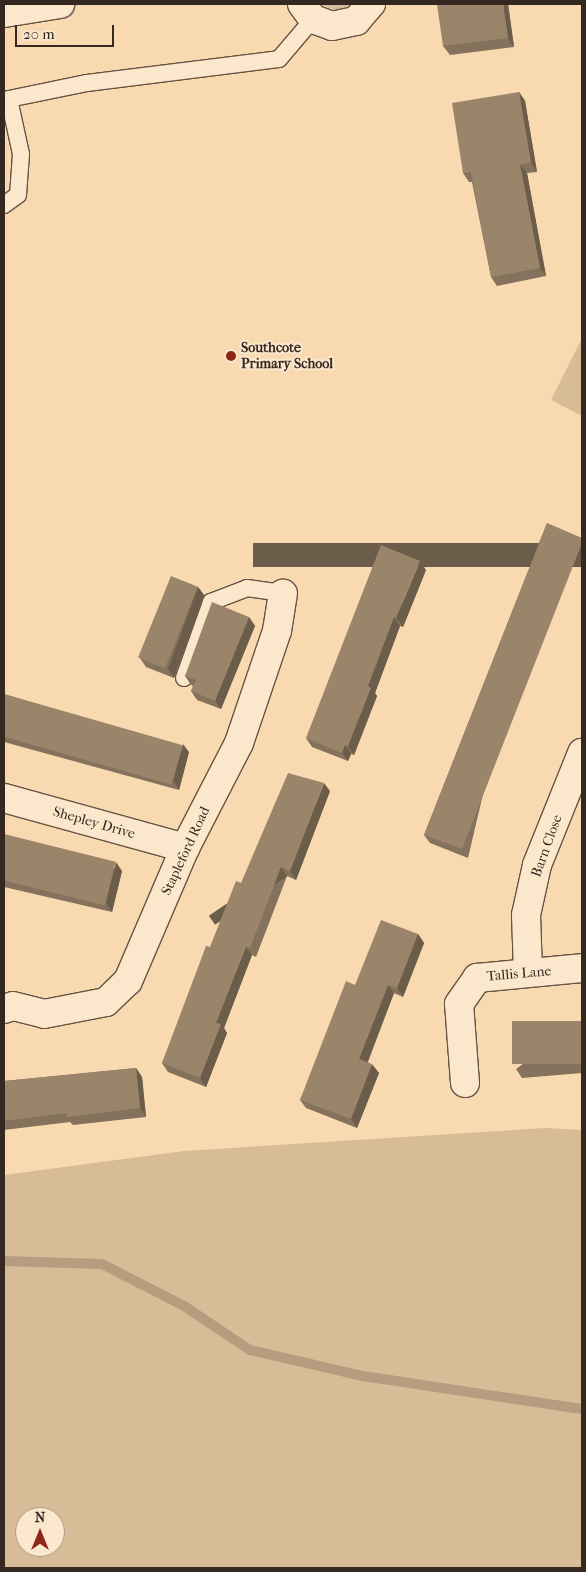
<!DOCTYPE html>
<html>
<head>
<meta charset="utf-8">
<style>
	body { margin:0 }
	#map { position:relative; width:586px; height:1572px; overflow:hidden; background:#f9dab0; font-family:"IM FELL French Canon",serif }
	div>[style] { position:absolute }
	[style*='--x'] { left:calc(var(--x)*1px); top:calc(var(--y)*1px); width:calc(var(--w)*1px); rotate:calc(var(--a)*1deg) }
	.green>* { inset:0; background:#d8bc98 }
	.stream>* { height:10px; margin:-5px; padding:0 5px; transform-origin:5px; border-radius:5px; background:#b69d7f }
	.roads { filter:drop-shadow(1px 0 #655445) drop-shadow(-1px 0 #655445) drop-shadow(0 1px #655445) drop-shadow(0 -1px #655445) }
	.service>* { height:16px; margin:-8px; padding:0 8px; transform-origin:8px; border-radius:8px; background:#fbe7cc }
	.minor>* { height:28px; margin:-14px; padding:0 14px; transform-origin:14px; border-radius:14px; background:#fbe7cc }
	.wall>* { inset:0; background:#84725c }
	.shaded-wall>* { inset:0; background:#6c5d4b; transform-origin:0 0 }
	.building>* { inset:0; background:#9a856b; transform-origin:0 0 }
	.dots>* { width:14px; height:14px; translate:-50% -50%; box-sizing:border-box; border:2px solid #fbe7cc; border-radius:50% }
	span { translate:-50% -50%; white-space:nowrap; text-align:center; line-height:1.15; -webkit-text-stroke:4px #fbe7cc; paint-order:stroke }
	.poi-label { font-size:14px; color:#342821; font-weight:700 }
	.left { translate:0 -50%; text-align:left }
	.street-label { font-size:14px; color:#342821 }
	.frame { position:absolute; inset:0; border:5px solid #342821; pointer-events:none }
	.north { position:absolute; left:15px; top:1507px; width:50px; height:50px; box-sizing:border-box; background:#fbe7cc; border:1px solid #ab9b88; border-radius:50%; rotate:0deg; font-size:14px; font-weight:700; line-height:20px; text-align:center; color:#342821 }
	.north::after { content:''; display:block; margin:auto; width:18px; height:22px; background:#8f2418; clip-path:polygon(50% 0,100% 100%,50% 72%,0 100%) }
	.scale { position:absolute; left:15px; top:25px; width:99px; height:22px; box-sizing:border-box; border:2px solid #342821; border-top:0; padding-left:6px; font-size:15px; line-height:18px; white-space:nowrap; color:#342821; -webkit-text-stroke:4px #fbe7cc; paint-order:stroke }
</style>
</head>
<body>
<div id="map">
	<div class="green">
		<div style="clip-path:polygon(320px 4px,352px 4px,337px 11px)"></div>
		<div style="clip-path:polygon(582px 338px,582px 416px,551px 400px)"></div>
		<div style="clip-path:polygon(evenodd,545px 1128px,582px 1130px,582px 1568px,4px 1568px,4px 1175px,184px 1151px,545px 1128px,25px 1517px,55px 1517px,55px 1547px,25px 1547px,25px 1517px)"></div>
	</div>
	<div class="stream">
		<div style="--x:4;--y:1261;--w:98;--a:1.8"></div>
		<div style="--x:102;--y:1264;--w:92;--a:27.1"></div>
		<div style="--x:184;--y:1306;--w:79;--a:33.7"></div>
		<div style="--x:250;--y:1350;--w:116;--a:13"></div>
		<div style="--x:363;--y:1376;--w:221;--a:8.6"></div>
	</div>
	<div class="roads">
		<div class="service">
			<div style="--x:4;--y:100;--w:85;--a:-11.6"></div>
			<div style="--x:87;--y:83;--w:193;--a:-7.1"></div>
			<div style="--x:279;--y:59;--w:52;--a:-49.6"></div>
			<div style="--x:4;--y:205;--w:17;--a:-36"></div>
			<div style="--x:18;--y:195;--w:41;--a:-85.8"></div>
			<div style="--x:21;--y:154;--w:56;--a:-102.3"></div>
			<div style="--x:184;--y:678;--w:81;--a:-70.4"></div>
			<div style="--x:211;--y:602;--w:39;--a:-21"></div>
			<div style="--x:247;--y:588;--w:36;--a:8"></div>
		</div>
		<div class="minor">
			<div style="--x:302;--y:4;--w:19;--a:54"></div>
			<div style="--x:313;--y:19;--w:20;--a:20"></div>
			<div style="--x:332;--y:26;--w:25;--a:-12"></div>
			<div style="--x:356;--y:21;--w:23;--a:-49"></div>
			<div style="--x:4;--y:13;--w:57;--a:-9.1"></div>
			<div style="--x:4;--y:798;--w:188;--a:15.4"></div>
			<div style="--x:528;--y:972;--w:57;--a:-92"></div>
			<div style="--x:526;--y:915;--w:51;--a:-77.6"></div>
			<div style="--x:537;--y:865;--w:121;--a:-68.1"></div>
			<div style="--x:4;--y:1009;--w:9;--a:-18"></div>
			<div style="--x:13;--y:1006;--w:32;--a:14"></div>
			<div style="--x:44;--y:1014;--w:63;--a:-11"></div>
			<div style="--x:106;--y:1002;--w:30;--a:-44"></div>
			<div style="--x:128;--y:981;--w:145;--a:-66.8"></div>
			<div style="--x:185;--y:848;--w:118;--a:-62.8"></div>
			<div style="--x:239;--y:743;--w:118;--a:-71.3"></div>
			<div style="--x:277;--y:631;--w:38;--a:-81"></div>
			<div style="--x:465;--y:1083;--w:79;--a:-94.3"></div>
			<div style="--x:459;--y:1004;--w:32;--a:-55"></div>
			<div style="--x:477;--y:978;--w:105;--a:-5.4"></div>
		</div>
	</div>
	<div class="wall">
		<div style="clip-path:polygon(508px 4px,514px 47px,450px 55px,443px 46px)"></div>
		<div style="clip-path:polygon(519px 92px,525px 101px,537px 172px,527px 173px,546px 276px,497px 286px,491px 277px,472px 182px,469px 182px,463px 173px)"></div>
		<div style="clip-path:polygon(547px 523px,468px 858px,430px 843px,424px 835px)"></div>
		<div style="clip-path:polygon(426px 570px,403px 627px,400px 626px,375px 693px,377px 696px,354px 755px,351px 754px,348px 761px,312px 747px,306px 738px)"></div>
		<div style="clip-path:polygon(198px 587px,204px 595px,174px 678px,146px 667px,140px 658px)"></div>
		<div style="clip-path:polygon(249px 617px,255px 626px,221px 709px,197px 700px,191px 691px,193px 686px,191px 685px,185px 676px)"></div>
		<div style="clip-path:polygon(4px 694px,189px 752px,179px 790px,4px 742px)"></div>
		<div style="clip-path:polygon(330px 791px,296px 880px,287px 876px,256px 957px,252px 955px,224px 1028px,227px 1033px,206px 1087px,168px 1072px,162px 1063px,210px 947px,241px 883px)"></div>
		<div style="clip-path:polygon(4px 834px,122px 871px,112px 912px,4px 887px)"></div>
		<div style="clip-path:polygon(418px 934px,424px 943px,403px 997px,394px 993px,368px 1062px,379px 1073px,357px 1128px,306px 1108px,300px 1100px,355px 985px)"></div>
		<div style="clip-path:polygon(582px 1021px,582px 1073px,522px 1078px,516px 1069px)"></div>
		<div style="clip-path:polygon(136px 1068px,142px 1077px,146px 1117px,73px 1125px,70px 1122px,4px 1130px,4px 1081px)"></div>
	</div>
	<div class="shaded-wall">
		<div style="clip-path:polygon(503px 4px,508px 4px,514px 47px,508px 38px)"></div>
		<div style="clip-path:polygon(519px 92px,525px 101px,537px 172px,531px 163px)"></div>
		<div style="clip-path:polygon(520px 164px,527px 173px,546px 276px,540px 268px)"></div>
		<div style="left:582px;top:543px;width:24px;height:329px;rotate:90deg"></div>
		<div style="clip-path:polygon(420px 561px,426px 570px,403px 627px,396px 618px)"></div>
		<div style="clip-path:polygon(198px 587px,204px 595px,174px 678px,168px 669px)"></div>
		<div style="clip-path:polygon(249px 617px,255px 626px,221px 709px,215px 701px)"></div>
		<div style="clip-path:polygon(394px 617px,400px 626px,375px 693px,377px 696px,354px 755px,348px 746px,368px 686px)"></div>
		<div style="clip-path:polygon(183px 744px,189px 752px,179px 790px,173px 781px)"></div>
		<div style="clip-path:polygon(345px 745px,351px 754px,348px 761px,342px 753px)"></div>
		<div style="clip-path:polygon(324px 783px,330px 791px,296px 880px,290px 871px)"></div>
		<div style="clip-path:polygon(116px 862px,122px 871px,112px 912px,106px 903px)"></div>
		<div style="left:281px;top:867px;width:11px;height:87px;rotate:56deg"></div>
		<div style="clip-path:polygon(418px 934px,424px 943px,403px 997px,397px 988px)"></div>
		<div style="clip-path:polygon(246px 947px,252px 955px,224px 1028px,227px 1033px,206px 1087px,200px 1078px,216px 1023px)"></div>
		<div style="clip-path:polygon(388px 985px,394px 993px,365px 1068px,359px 1059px)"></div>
		<div style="clip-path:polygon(372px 1064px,379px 1073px,357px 1128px,351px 1119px)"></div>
		<div style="clip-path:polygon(136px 1068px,142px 1077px,146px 1117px,140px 1108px)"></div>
	</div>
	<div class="building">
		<div style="clip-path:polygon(437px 4px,503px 4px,508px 38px,443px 46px)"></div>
		<div style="clip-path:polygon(519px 92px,531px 163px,520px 164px,540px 268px,491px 277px,471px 172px,463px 173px,452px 103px)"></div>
		<div style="clip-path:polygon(547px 523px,582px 538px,582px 543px,462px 849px,424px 835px)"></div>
		<div style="clip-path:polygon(381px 545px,420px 561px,396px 618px,394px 617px,368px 686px,371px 688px,348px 746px,345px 745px,342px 753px,306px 738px)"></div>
		<div style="left:171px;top:576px;width:29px;height:88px;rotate:22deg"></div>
		<div style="clip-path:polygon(212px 602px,249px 617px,215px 701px,191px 691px,196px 680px,185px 676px)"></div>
		<div style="left:4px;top:694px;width:186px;height:41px;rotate:16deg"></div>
		<div style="clip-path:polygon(288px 773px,324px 783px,290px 871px,281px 867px,250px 948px,246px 947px,216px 1023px,221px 1024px,200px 1078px,162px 1063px,206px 946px,210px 947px,236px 881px,241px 883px)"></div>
		<div style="left:4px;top:834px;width:115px;height:45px;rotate:14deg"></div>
		<div style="clip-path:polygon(381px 920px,418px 934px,397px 988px,388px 985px,359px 1059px,372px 1064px,351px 1119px,300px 1100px,346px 981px,355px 985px)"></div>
		<div style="left:582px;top:1021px;width:43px;height:70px;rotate:90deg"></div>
		<div style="clip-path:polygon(136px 1068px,140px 1108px,67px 1117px,66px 1113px,4px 1121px,4px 1081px)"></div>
	</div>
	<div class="dots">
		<div style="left:231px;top:356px;background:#8f2418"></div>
	</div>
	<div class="poi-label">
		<span class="left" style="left:241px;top:356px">Southcote<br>Primary School</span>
	</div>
	<div class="street-label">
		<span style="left:94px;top:823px;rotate:16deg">Shepley Drive</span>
		<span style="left:547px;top:846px;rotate:-70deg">Barn Close</span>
		<span style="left:186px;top:851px;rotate:-65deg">Stapleford Road</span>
		<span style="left:519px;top:974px;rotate:-5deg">Tallis Lane</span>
	</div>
	<div class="frame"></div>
	<div class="north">N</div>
	<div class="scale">20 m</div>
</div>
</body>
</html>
